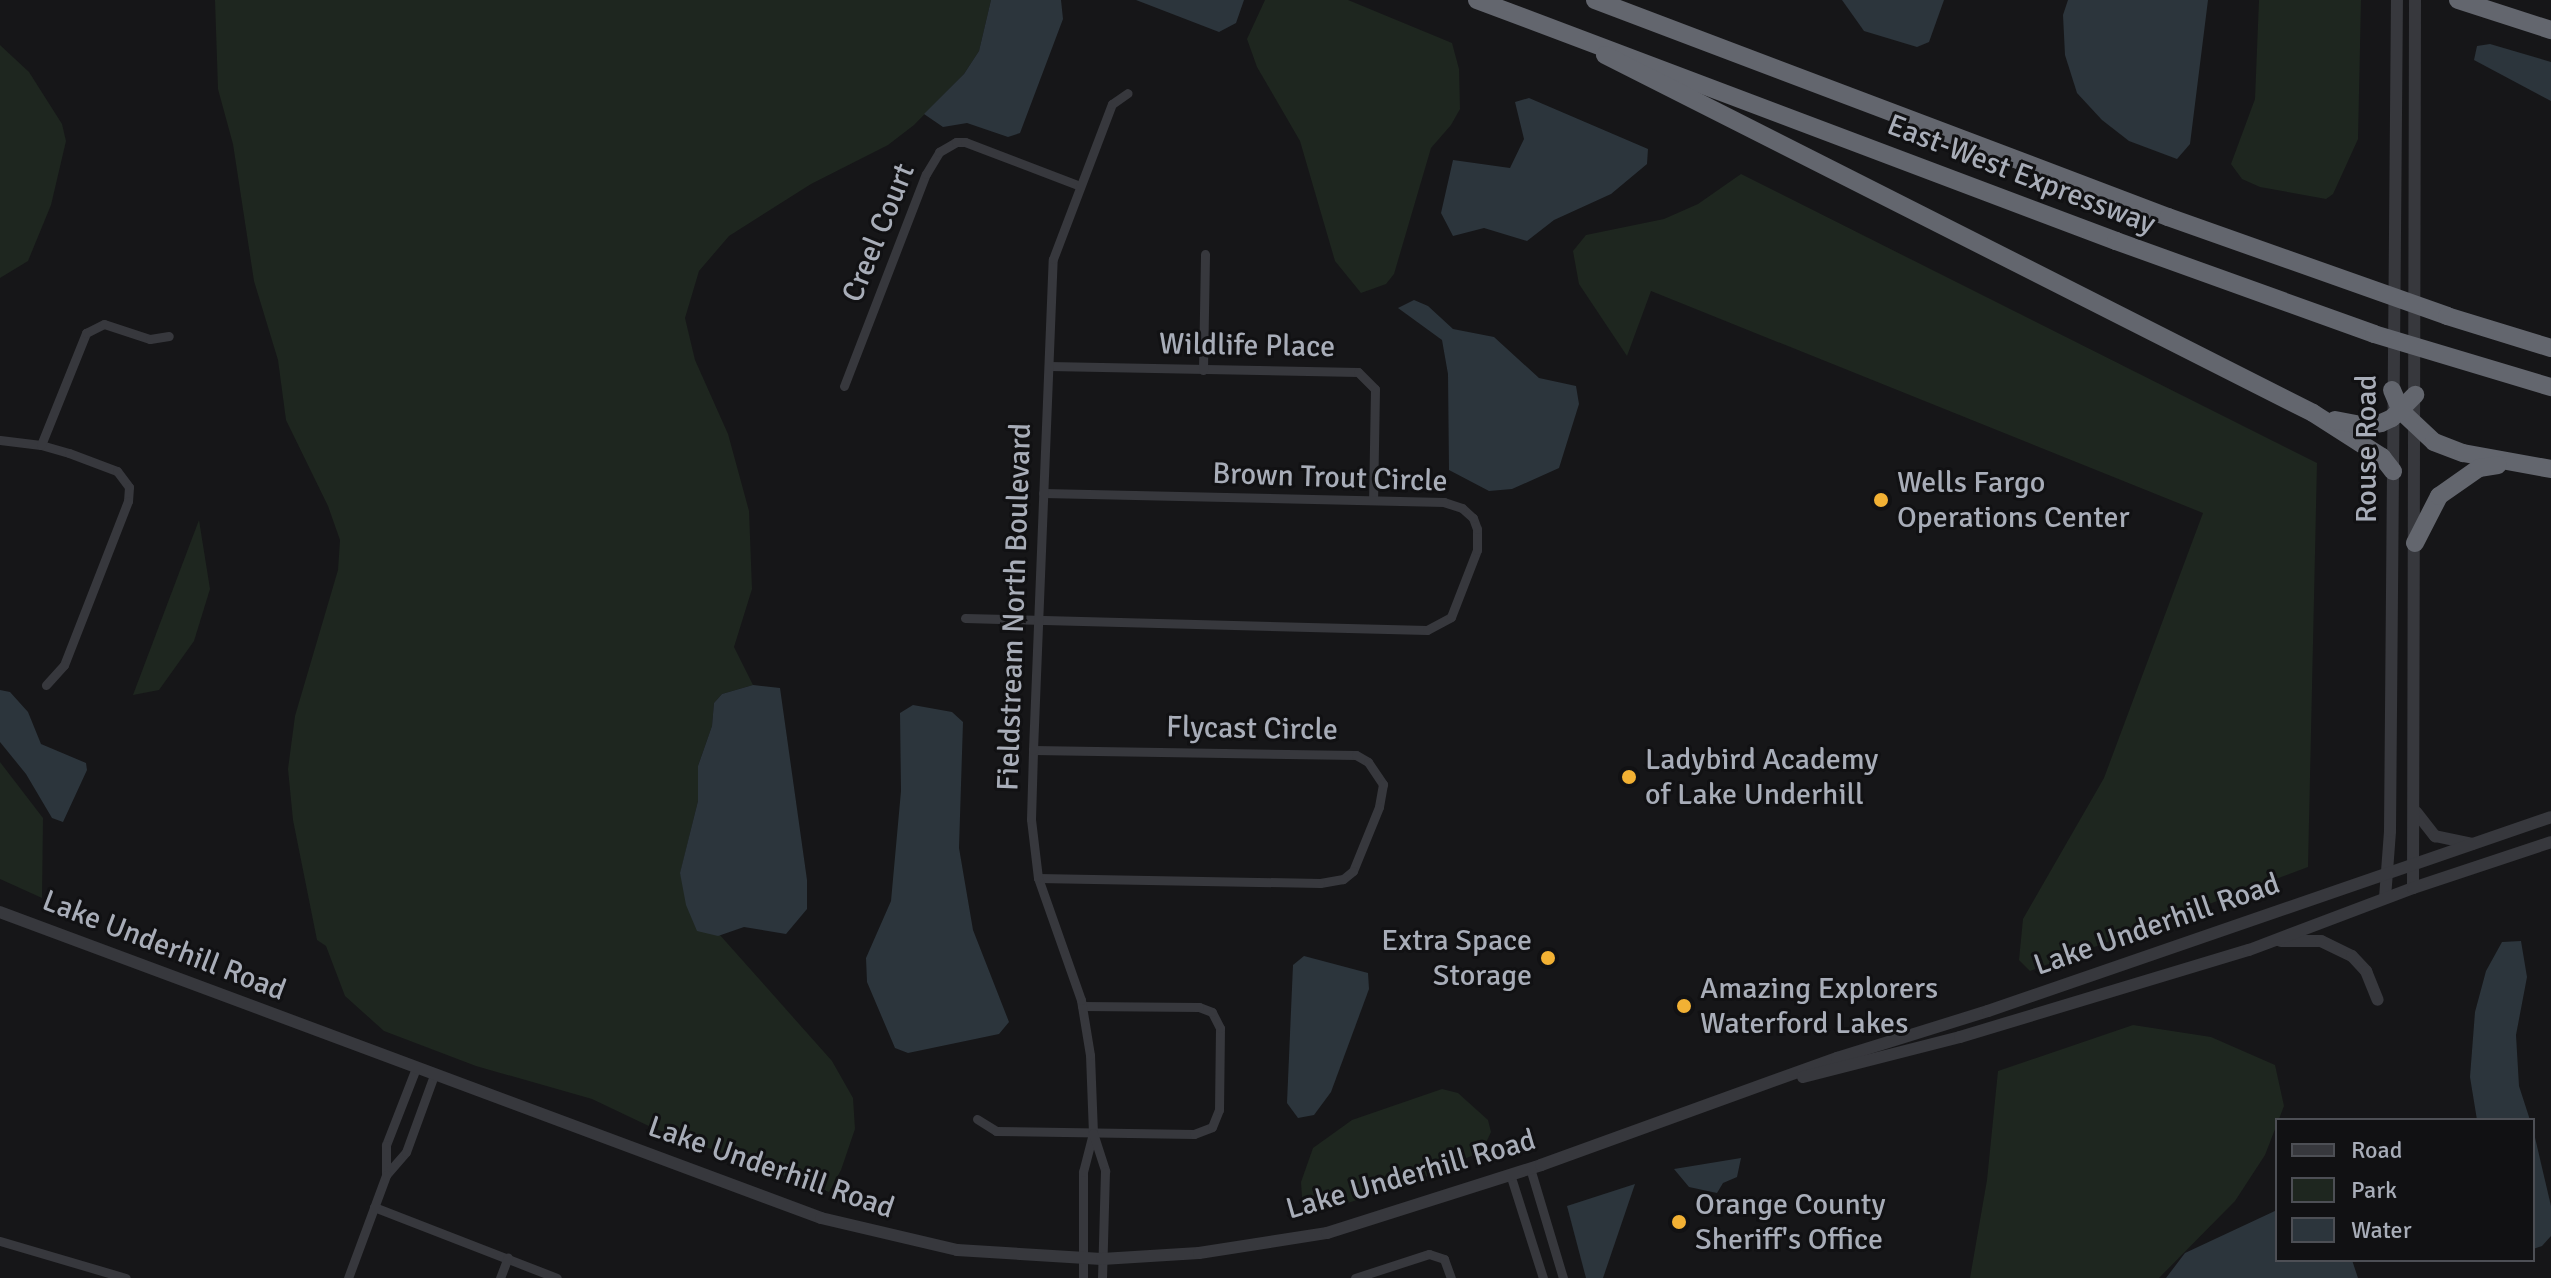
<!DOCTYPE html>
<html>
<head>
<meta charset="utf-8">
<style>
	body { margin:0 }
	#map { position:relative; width:2551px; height:1278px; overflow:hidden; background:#161618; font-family:Signika,sans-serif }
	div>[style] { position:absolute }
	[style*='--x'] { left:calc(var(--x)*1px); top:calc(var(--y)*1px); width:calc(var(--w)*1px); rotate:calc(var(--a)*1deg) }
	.green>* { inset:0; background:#1e261f }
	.water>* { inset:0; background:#2c353c }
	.minor>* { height:9px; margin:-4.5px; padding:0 4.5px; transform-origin:4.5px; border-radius:4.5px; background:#37383d }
	.tertiary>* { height:12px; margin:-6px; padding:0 6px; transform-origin:6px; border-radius:6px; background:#37383d }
	.motorway>* { height:18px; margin:-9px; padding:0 9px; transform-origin:9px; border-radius:9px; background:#63666e }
	.dots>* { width:22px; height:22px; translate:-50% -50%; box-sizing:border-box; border:4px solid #111113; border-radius:50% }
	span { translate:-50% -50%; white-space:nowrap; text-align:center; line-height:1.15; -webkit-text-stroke:6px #111113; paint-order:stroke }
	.street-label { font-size:30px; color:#a8adb8 }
	.poi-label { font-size:30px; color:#a8adb8 }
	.left { translate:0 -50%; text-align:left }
	.right { translate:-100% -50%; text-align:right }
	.legend { position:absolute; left:2275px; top:1118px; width:260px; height:144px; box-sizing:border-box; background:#111113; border:2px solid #4d4f55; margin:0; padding:10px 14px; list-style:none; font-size:24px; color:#a8adb8 }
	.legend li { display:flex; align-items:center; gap:16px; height:40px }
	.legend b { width:40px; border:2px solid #4d4f55 }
</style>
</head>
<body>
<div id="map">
	<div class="green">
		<div style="clip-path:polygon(215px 0,991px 0,979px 51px,964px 74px,914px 125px,888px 145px,811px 184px,729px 236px,699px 271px,685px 318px,695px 360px,728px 434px,749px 511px,752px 589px,734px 647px,753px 685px,722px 694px,714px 703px,712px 726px,698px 766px,698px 801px,680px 874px,719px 934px,832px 1061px,853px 1098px,855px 1129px,841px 1170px,829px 1192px,653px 1128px,592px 1099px,476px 1066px,384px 1031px,345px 996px,326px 946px,317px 940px,293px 820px,288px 769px,295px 716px,338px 570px,340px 540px,328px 506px,286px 420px,278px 360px,254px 281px,233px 144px,218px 89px)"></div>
		<div style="clip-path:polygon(1265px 0,1348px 0,1452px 43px,1459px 69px,1460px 109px,1451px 125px,1431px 148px,1394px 274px,1386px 284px,1361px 293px,1335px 261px,1300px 141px,1257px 67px,1247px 39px)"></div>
		<div style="clip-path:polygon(2259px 0,2361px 0,2358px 139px,2333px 194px,2326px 199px,2260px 187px,2242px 179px,2231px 164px,2255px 99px)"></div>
		<div style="clip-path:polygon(0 45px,29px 72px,62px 124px,66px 141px,51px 205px,28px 261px,0 278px)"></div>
		<div style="clip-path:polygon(1741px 174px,2317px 463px,2308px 867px,2030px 971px,2019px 960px,2023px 919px,2104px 778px,2203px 513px,1651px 291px,1627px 356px,1579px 284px,1573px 251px,1586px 235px,1664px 219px,1698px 204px)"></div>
		<div style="clip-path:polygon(199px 520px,210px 589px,194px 641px,159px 690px,133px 695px)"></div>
		<div style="clip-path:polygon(0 762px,43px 818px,42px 898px,0 879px)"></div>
		<div style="clip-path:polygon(2133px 1025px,2211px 1037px,2275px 1065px,2284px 1106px,2265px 1155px,2235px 1201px,2159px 1278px,1970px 1278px,1987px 1180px,1998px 1071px)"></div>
		<div style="clip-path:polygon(1442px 1089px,1458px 1093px,1488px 1120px,1491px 1132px,1482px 1151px,1421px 1179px,1311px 1215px,1303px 1212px,1301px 1182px,1313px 1148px,1352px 1120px)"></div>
	</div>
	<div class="water">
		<div style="clip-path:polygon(991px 0,1061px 0,1063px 19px,1020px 133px,1008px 137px,967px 123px,943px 127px,924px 114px,964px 74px,979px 51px)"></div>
		<div style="clip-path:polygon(1136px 0,1244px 0,1236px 23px,1219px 32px)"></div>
		<div style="clip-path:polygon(1842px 0,1944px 0,1929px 42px,1917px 47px,1864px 31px)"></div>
		<div style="clip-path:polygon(2068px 0,2208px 0,2190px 144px,2177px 159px,2129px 141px,2102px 120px,2077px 93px,2065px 55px,2063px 15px)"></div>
		<div style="clip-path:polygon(2490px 44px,2551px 62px,2551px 101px,2474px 60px,2477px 46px)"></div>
		<div style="clip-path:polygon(1529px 98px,1648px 149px,1647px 164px,1611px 194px,1554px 220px,1527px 241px,1484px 228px,1453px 236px,1441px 213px,1453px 160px,1510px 168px,1524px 139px,1515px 102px)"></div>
		<div style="clip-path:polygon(1414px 300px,1428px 306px,1453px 329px,1494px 337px,1539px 378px,1576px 386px,1579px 404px,1559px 468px,1512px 489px,1489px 491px,1449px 470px,1448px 374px,1442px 340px,1398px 308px)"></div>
		<div style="clip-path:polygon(753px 685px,780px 688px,807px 880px,807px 909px,786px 934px,744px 927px,718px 936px,697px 931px,686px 905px,680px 873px,698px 801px,698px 766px,712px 726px,714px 703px,722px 694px)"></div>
		<div style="clip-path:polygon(0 690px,10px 692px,28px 712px,41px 744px,86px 763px,87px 770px,63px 822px,52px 818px,26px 774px,0 742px)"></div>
		<div style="clip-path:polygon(913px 705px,952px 712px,963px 722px,959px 848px,973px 930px,1009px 1022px,999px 1034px,908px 1053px,895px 1048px,867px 982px,866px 958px,891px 901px,901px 791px,900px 713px)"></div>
		<div style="clip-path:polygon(2521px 941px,2527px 977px,2516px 1035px,2519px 1086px,2530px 1120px,2477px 1120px,2470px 1077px,2475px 1012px,2486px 971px,2502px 942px)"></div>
		<div style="clip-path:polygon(1304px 956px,1368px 973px,1369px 989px,1331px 1092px,1314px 1115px,1298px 1118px,1287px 1103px,1293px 965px)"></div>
		<div style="clip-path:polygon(2533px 1129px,2551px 1206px,2551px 1236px,2542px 1246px,2533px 1249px)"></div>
		<div style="clip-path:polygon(1741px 1158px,1737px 1177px,1723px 1183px,1717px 1193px,1689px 1187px,1674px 1169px)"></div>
		<div style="clip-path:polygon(1635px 1184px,1603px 1278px,1586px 1278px,1567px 1206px)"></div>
		<div style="clip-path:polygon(2277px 1210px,2277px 1260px,2352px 1260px,2358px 1278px,2166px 1278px,2185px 1253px)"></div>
	</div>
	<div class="minor">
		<div style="--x:1049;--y:366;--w:309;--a:1.1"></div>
		<div style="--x:1358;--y:372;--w:24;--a:45"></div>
		<div style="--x:1375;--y:389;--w:111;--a:91"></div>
		<div style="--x:1203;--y:370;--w:116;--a:-89"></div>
		<div style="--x:844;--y:386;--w:227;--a:-68.9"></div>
		<div style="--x:926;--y:174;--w:26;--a:-59"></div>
		<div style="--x:939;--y:152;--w:20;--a:-30"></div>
		<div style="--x:956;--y:142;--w:9;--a:0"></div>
		<div style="--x:965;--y:142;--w:123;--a:20.9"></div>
		<div style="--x:0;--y:440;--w:41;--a:7"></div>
		<div style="--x:41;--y:445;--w:29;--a:16"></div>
		<div style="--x:69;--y:453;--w:51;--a:20.6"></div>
		<div style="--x:117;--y:471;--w:20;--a:53"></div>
		<div style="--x:129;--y:487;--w:14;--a:94"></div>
		<div style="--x:128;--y:501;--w:176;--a:111.3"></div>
		<div style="--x:64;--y:665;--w:27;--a:132"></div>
		<div style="--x:41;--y:445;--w:121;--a:-68.1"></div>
		<div style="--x:86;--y:333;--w:20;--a:-27"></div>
		<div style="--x:104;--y:324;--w:48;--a:18.1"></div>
		<div style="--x:150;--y:339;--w:19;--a:-9"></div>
		<div style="--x:965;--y:618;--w:462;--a:1.5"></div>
		<div style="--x:1427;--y:630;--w:27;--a:-28"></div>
		<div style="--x:1451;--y:617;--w:72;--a:-68.8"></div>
		<div style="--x:1477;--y:550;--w:21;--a:-90"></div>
		<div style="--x:1477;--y:529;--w:12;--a:-110"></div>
		<div style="--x:1473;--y:518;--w:15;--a:-138"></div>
		<div style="--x:1462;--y:508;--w:19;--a:-162"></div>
		<div style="--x:1444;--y:502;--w:401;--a:-178.7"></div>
		<div style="--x:1033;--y:750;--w:323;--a:0.9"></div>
		<div style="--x:1356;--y:755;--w:14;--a:30"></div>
		<div style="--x:1368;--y:762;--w:27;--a:56"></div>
		<div style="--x:1383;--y:784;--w:23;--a:100"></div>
		<div style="--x:1379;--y:807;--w:69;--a:112.1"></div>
		<div style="--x:1353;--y:871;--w:13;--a:141"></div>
		<div style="--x:1343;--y:879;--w:23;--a:170"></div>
		<div style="--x:1320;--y:883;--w:282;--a:-179"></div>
		<div style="--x:416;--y:1068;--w:83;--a:111.3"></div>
		<div style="--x:386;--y:1145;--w:30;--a:90"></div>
		<div style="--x:386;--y:1175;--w:30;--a:-49"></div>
		<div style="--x:406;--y:1152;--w:82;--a:-70"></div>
		<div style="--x:977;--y:1119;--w:22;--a:32"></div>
		<div style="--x:996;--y:1131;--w:198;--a:0.9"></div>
		<div style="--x:1194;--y:1134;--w:19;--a:-21"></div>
		<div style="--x:1212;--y:1127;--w:18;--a:-68"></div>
		<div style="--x:1219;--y:1110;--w:82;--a:-89.3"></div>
		<div style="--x:1220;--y:1028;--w:18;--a:-117"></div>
		<div style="--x:1212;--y:1012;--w:14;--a:-159"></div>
		<div style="--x:1199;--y:1007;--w:117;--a:-179.5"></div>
		<div style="--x:1093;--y:1133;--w:78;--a:-92.2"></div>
		<div style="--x:1090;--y:1055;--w:56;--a:-99.3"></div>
		<div style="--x:1081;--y:1000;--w:129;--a:-109.4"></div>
		<div style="--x:1038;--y:878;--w:59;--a:-96.8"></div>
		<div style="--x:1031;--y:819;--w:69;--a:-88.3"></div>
		<div style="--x:1033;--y:750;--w:491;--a:-87.7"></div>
		<div style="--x:1053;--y:259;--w:166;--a:-69.2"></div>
		<div style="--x:1112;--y:104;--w:19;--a:-35"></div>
		<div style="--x:1530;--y:1168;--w:115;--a:73.3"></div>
		<div style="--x:1510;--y:1174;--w:109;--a:72.4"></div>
		<div style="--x:374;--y:1207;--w:196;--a:21.2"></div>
		<div style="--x:0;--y:1241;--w:131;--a:16.4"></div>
		<div style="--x:348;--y:1278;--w:110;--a:-69.7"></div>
		<div style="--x:500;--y:1278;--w:22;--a:-69"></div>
		<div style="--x:1083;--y:1278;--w:106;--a:-90"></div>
		<div style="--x:1083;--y:1172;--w:40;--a:-75.6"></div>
		<div style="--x:1093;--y:1133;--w:40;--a:72"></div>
		<div style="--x:1105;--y:1171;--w:107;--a:91.6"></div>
		<div style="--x:1355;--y:1278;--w:78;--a:-18"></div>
		<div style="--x:1429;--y:1254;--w:16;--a:18"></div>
		<div style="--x:1444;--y:1259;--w:20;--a:70"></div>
	</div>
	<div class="tertiary">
		<div style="--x:2416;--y:812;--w:31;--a:52"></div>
		<div style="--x:2435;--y:836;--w:38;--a:12"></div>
		<div style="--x:2413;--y:888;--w:888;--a:-89.87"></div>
		<div style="--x:2385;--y:898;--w:67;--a:-85.7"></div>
		<div style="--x:2390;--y:831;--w:831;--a:-89.52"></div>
		<div style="--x:0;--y:912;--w:876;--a:20.44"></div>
		<div style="--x:821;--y:1218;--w:140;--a:13.2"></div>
		<div style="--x:957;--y:1250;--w:145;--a:3.6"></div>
		<div style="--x:1102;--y:1259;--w:97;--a:-3.5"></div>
		<div style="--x:1199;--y:1253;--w:130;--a:-8.9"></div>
		<div style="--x:1327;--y:1233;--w:225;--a:-17.6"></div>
		<div style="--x:1541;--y:1165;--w:315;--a:-19.9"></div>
		<div style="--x:1837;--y:1058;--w:158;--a:-17.3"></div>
		<div style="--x:1988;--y:1011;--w:595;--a:-19.01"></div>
		<div style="--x:2281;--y:941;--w:40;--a:0"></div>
		<div style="--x:2321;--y:941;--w:34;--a:26"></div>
		<div style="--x:2352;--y:956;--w:21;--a:47"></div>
		<div style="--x:2366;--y:971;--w:31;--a:68"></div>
		<div style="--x:1803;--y:1077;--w:162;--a:-14.3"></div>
		<div style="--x:1960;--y:1037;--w:302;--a:-16.8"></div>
		<div style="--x:2249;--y:950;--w:175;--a:-20.7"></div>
		<div style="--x:2413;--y:888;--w:145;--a:-18.4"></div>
	</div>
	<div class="motorway">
		<div style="--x:1477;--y:0;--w:683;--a:20.66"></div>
		<div style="--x:2116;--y:241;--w:274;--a:19.8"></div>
		<div style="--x:2374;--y:334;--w:185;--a:16.7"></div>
		<div style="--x:1595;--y:0;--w:613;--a:20.74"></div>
		<div style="--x:2168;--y:217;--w:296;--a:19.5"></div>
		<div style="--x:2447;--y:316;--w:109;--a:17.1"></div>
		<div style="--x:2458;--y:0;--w:98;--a:17.9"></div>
		<div style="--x:1605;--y:55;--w:793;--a:26.82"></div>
		<div style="--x:2313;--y:413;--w:82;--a:32.5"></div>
		<div style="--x:2382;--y:457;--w:18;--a:52"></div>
		<div style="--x:2392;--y:390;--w:23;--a:67"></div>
		<div style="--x:2401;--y:411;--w:45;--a:43.2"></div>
		<div style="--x:2434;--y:442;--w:31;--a:21"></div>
		<div style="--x:2463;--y:453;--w:89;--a:10.3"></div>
		<div style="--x:2335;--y:420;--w:32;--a:11"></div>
		<div style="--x:2366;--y:426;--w:15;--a:-11"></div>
		<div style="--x:2381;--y:423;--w:12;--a:-24"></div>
		<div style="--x:2392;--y:418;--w:33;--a:-45"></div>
		<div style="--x:2415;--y:543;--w:53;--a:-62.9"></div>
		<div style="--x:2439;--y:496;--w:49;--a:-35"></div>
		<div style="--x:2479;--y:468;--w:19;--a:-9"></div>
	</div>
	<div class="dots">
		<div style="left:1881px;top:500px;background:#f2b134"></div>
		<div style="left:1629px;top:777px;background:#f2b134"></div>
		<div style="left:1548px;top:958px;background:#f2b134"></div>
		<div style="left:1684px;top:1006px;background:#f2b134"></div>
		<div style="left:1679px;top:1222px;background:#f2b134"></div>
	</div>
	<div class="street-label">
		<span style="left:2021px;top:175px;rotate:21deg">East-West Expressway</span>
		<span style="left:879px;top:233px;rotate:-68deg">Creel Court</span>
		<span style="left:1247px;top:346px;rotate:1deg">Wildlife Place</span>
		<span style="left:2367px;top:449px;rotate:-90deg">Rouse Road</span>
		<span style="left:1330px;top:478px;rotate:2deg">Brown Trout Circle</span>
		<span style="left:1015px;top:607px;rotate:-88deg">Fieldstream North Boulevard</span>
		<span style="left:1252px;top:729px;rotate:1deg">Flycast Circle</span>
		<span style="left:2157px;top:925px;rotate:-19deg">Lake Underhill Road</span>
		<span style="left:164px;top:946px;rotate:21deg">Lake Underhill Road</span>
		<span style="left:771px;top:1168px;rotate:19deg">Lake Underhill Road</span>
		<span style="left:1411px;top:1175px;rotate:-16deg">Lake Underhill Road</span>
	</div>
	<div class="poi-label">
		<span class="left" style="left:1897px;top:500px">Wells Fargo<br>Operations Center</span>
		<span class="left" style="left:1645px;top:777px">Ladybird Academy<br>of Lake Underhill</span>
		<span class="right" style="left:1532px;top:958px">Extra Space<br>Storage</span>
		<span class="left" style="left:1700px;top:1006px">Amazing Explorers<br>Waterford Lakes</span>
		<span class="left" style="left:1695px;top:1222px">Orange County<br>Sheriff's Office</span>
	</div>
	<ul class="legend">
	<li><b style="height:10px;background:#37383d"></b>Road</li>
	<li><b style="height:22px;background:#1e261f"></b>Park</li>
	<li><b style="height:22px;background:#2c353c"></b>Water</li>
	</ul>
</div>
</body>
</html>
